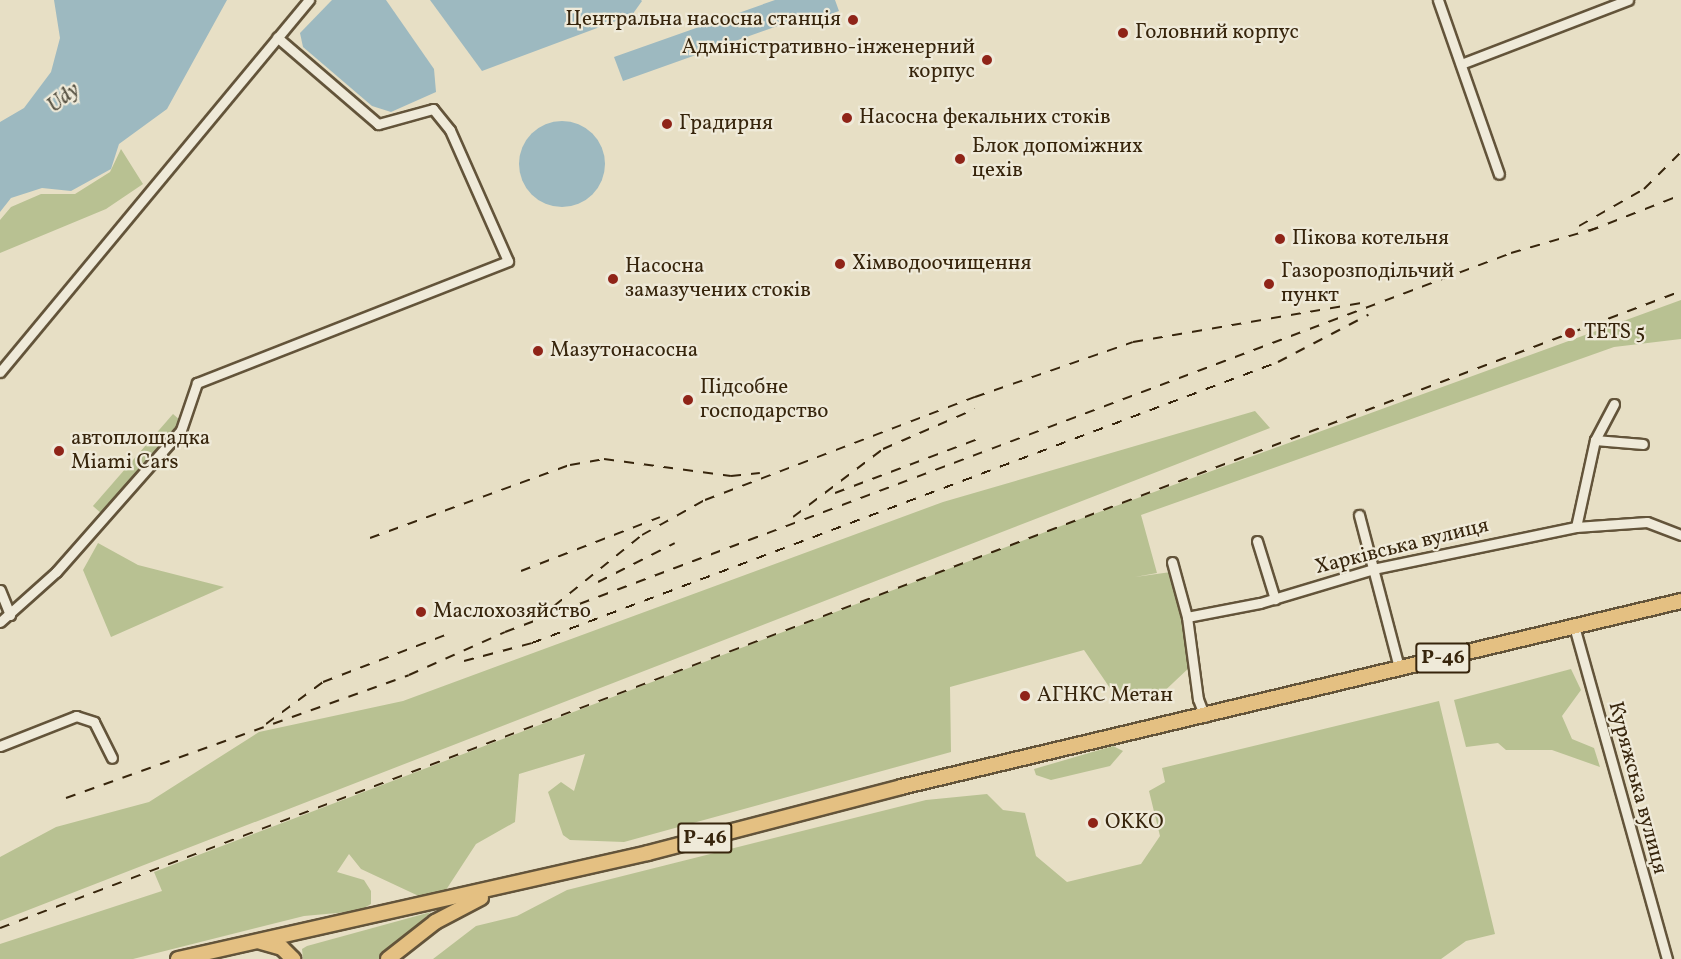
<!DOCTYPE html>
<html>
<head>
<meta charset="utf-8">
<style>
	body { margin:0 }
	#map { position:relative; width:1681px; height:959px; overflow:hidden; background:#e7dfc5; font-family:Vollkorn,serif }
	div>[style] { position:absolute }
	[style*='--x'] { left:calc(var(--x)*1px); top:calc(var(--y)*1px); width:calc(var(--w)*1px); rotate:calc(var(--a)*1deg) }
	.green>* { inset:0; background:#b8c192; transform-origin:0 0 }
	.water>* { inset:0; background:#9db9c0 }
	.round { border-radius:50% }
	.roads { filter:drop-shadow(2px 0 #63543a) drop-shadow(-2px 0 #63543a) drop-shadow(0 2px #63543a) drop-shadow(0 -2px #63543a) }
	.street>* { height:9px; margin:-4.5px; padding:0 4.5px; transform-origin:4.5px; border-radius:4.5px; background:#efead9 }
	.primary>* { height:14px; margin:-7px; padding:0 7px; transform-origin:7px; border-radius:7px; background:#e4c082 }
	.rail>* { height:2px; margin-top:-1px; transform-origin:0; background:repeating-linear-gradient(90deg,#37250c 0 10px,transparent 0 20px) }
	.dots>* { width:16px; height:16px; translate:-50% -50%; box-sizing:border-box; border:3px solid #efead9; border-radius:50% }
	span { translate:-50% -50%; white-space:nowrap; text-align:center; line-height:1.15; -webkit-text-stroke:4.5px #efead9; paint-order:stroke }
	.shield-label span { padding:2px 4px; background:#efead9; border:2px solid; border-radius:4px; -webkit-text-stroke-width:0 }
	.shield-label { font-size:20px; color:#37250c; font-weight:700 }
	.poi-label { font-size:21px; color:#37250c }
	.right { translate:-100% -50%; text-align:right }
	.left { translate:0 -50%; text-align:left }
	.street-label { font-size:21px; color:#37250c }
	.water-label { font-size:22px; color:#565142; font-style:italic }
</style>
</head>
<body>
<div id="map">
	<div class="green">
		<div style="clip-path:polygon(121px 149px,143px 184px,106px 209px,0 253px,0 220px,11px 207px,41px 194px,75px 194px,110px 172px)"></div>
		<div style="clip-path:polygon(1681px 300px,1681px 339px,1614px 347px,1141px 515px,1157px 573px,1135px 577px,1171px 572px,1192px 665px,1156px 699px,1114px 694px,1084px 650px,950px 687px,951px 752px,624px 842px,570px 840px,563px 835px,548px 792px,561px 782px,574px 791px,585px 754px,519px 774px,515px 822px,476px 844px,444px 893px,423px 898px,361px 869px,349px 854px,337px 872px,364px 880px,371px 891px,371px 904px,359px 911px,304px 916px,133px 959px,0 959px,0 944px,162px 891px,154px 872px,1061px 526px)"></div>
		<div style="clip-path:polygon(1255px 411px,1270px 428px,0 921px,0 857px,56px 827px,149px 802px,259px 732px,403px 701px,943px 502px)"></div>
		<div style="left:173px;top:414px;width:11px;height:122px;rotate:41deg"></div>
		<div style="clip-path:polygon(98px 543px,138px 565px,224px 587px,111px 637px,83px 570px)"></div>
		<div style="clip-path:polygon(1571px 669px,1581px 690px,1562px 716px,1572px 739px,1594px 748px,1600px 767px,1552px 750px,1506px 750px,1498px 743px,1466px 747px,1454px 700px)"></div>
		<div style="clip-path:polygon(1439px 701px,1495px 934px,1466px 941px,1441px 959px,433px 959px,476px 926px,517px 916px,567px 890px,926px 800px,987px 794px,1003px 810px,1025px 813px,1036px 856px,1067px 882px,1141px 864px,1160px 836px,1149px 791px,1165px 782px,1162px 768px)"></div>
		<div style="clip-path:polygon(1113px 746px,1123px 751px,1110px 766px,1051px 780px,1036px 775px,1034px 769px)"></div>
		<div style="clip-path:polygon(431px 912px,382px 959px,303px 959px,302px 949px,307px 946px)"></div>
	</div>
	<div class="water">
		<div style="clip-path:polygon(54px 0,227px 0,167px 109px,119px 144px,111px 169px,71px 191px,42px 188px,11px 198px,0 212px,0 122px,24px 108px,51px 72px,60px 38px)"></div>
		<div style="clip-path:polygon(332px 0,386px 0,434px 69px,436px 92px,391px 112px,372px 106px,303px 47px,300px 33px)"></div>
		<div style="clip-path:polygon(430px 0,641px 0,642px 1px,632px 15px,482px 71px)"></div>
		<div style="clip-path:polygon(775px 0,835px 0,839px 11px,814px 20px,811px 14px,623px 81px,614px 57px)"></div>
		<div class="round" style="left:519px;top:121px;width:86px;height:86px"></div>
	</div>
	<div class="roads">
		<div class="street">
			<div style="--x:1438;--y:0;--w:184;--a:70.7"></div>
			<div style="--x:1461;--y:64;--w:179;--a:-21"></div>
			<div style="--x:0;--y:372;--w:484;--a:-50.3"></div>
			<div style="--x:1614;--y:404;--w:41;--a:117.8"></div>
			<div style="--x:1595;--y:440;--w:48;--a:4.8"></div>
			<div style="--x:1359;--y:515;--w:158;--a:75.3"></div>
			<div style="--x:1576;--y:527;--w:89;--a:-77.7"></div>
			<div style="--x:1257;--y:541;--w:61;--a:72.8"></div>
			<div style="--x:1172;--y:562;--w:57;--a:74.7"></div>
			<div style="--x:1187;--y:617;--w:74;--a:-10.9"></div>
			<div style="--x:1260;--y:603;--w:118;--a:-16.7"></div>
			<div style="--x:1373;--y:569;--w:207;--a:-11.7"></div>
			<div style="--x:1576;--y:527;--w:71;--a:-4"></div>
			<div style="--x:1647;--y:522;--w:36;--a:21"></div>
			<div style="--x:0;--y:590;--w:27;--a:68"></div>
			<div style="--x:1187;--y:617;--w:83;--a:82.4"></div>
			<div style="--x:1198;--y:699;--w:19;--a:69"></div>
			<div style="--x:0;--y:622;--w:75;--a:-41.8"></div>
			<div style="--x:56;--y:572;--w:189;--a:-48.6"></div>
			<div style="--x:181;--y:430;--w:50;--a:-71.2"></div>
			<div style="--x:197;--y:383;--w:334;--a:-21.4"></div>
			<div style="--x:508;--y:261;--w:143;--a:-113.9"></div>
			<div style="--x:450;--y:130;--w:27;--a:-129"></div>
			<div style="--x:433;--y:109;--w:57;--a:164.7"></div>
			<div style="--x:378;--y:124;--w:133;--a:-139.3"></div>
			<div style="--x:1574;--y:626;--w:346;--a:74.4"></div>
			<div style="--x:0;--y:746;--w:82;--a:-21.5"></div>
			<div style="--x:76;--y:716;--w:19;--a:18"></div>
			<div style="--x:94;--y:722;--w:40;--a:63.4"></div>
		</div>
		<div class="primary">
			<div style="--x:261;--y:942;--w:22;--a:16"></div>
			<div style="--x:282;--y:948;--w:16;--a:45"></div>
			<div style="--x:178;--y:959;--w:482;--a:-12.7"></div>
			<div style="--x:648;--y:853;--w:261;--a:-14.6"></div>
			<div style="--x:901;--y:787;--w:802;--a:-13.41"></div>
			<div style="--x:388;--y:959;--w:60;--a:-38.2"></div>
			<div style="--x:435;--y:922;--w:52;--a:-27.6"></div>
		</div>
	</div>
	<div class="rail">
		<div style="--x:1579;--y:226;--w:75;--a:-29.6"></div>
		<div style="--x:1644;--y:189;--w:52;--a:-45"></div>
		<div style="--x:1589;--y:231;--w:99;--a:-21.4"></div>
		<div style="--x:835;--y:493;--w:158;--a:-20.7"></div>
		<div style="--x:793;--y:517;--w:113;--a:-37.1"></div>
		<div style="--x:883;--y:449;--w:100;--a:-23.5"></div>
		<div style="--x:370;--y:538;--w:213;--a:-20.1"></div>
		<div style="--x:570;--y:465;--w:35;--a:-10"></div>
		<div style="--x:604;--y:459;--w:128;--a:7.6"></div>
		<div style="--x:731;--y:476;--w:29;--a:-6"></div>
		<div style="--x:521;--y:571;--w:149;--a:-21.2"></div>
		<div style="--x:598;--y:582;--w:86;--a:-26.9"></div>
		<div style="--x:554;--y:606;--w:113;--a:-38.9"></div>
		<div style="--x:642;--y:535;--w:72;--a:-29.1"></div>
		<div style="--x:705;--y:500;--w:289;--a:-20.9"></div>
		<div style="--x:975;--y:397;--w:167;--a:-19.2"></div>
		<div style="--x:1133;--y:342;--w:236;--a:-9.7"></div>
		<div style="--x:464;--y:661;--w:70;--a:-14.8"></div>
		<div style="--x:532;--y:643;--w:797;--a:-20.64"></div>
		<div style="--x:1278;--y:362;--w:102;--a:-27.6"></div>
		<div style="--x:266;--y:724;--w:71;--a:-36.4"></div>
		<div style="--x:323;--y:682;--w:139;--a:-21"></div>
		<div style="--x:66;--y:798;--w:364;--a:-19.7"></div>
		<div style="--x:409;--y:675;--w:105;--a:-24.1"></div>
		<div style="--x:505;--y:632;--w:1075;--a:-20.64"></div>
		<div style="--x:1511;--y:253;--w:90;--a:-16.2"></div>
		<div style="--x:0;--y:928;--w:1798;--a:-20.75"></div>
	</div>
	<div class="dots">
		<div style="left:853px;top:20px;background:#8f2418"></div>
		<div style="left:1123px;top:33px;background:#8f2418"></div>
		<div style="left:987px;top:60px;background:#8f2418"></div>
		<div style="left:847px;top:118px;background:#8f2418"></div>
		<div style="left:667px;top:124px;background:#8f2418"></div>
		<div style="left:960px;top:159px;background:#8f2418"></div>
		<div style="left:1280px;top:239px;background:#8f2418"></div>
		<div style="left:840px;top:264px;background:#8f2418"></div>
		<div style="left:613px;top:279px;background:#8f2418"></div>
		<div style="left:1269px;top:284px;background:#8f2418"></div>
		<div style="left:1570px;top:333px;background:#8f2418"></div>
		<div style="left:538px;top:351px;background:#8f2418"></div>
		<div style="left:688px;top:400px;background:#8f2418"></div>
		<div style="left:59px;top:451px;background:#8f2418"></div>
		<div style="left:421px;top:612px;background:#8f2418"></div>
		<div style="left:1025px;top:696px;background:#8f2418"></div>
		<div style="left:1093px;top:823px;background:#8f2418"></div>
	</div>
	<div class="shield-label">
		<span style="left:1443px;top:658px">Р-46</span>
		<span style="left:705px;top:838px">Р-46</span>
	</div>
	<div class="poi-label">
		<span class="right" style="left:841px;top:20px">Центральна насосна станція</span>
		<span class="left" style="left:1135px;top:33px">Головний корпус</span>
		<span class="right" style="left:975px;top:60px">Адміністративно-інженерний<br>корпус</span>
		<span class="left" style="left:859px;top:118px">Насосна фекальних стоків</span>
		<span class="left" style="left:679px;top:124px">Градирня</span>
		<span class="left" style="left:972px;top:159px">Блок допоміжних<br>цехів</span>
		<span class="left" style="left:1292px;top:239px">Пікова котельня</span>
		<span class="left" style="left:852px;top:264px">Хімводоочищення</span>
		<span class="left" style="left:625px;top:279px">Насосна<br>замазучених стоків</span>
		<span class="left" style="left:1281px;top:284px">Газорозподільчий<br>пункт</span>
		<span class="left" style="left:1584px;top:333px">TETS 5</span>
		<span class="left" style="left:550px;top:351px">Мазутонасосна</span>
		<span class="left" style="left:700px;top:400px">Підсобне<br>господарство</span>
		<span class="left" style="left:71px;top:451px">автоплощадка<br>Miami Cars</span>
		<span class="left" style="left:433px;top:612px">Маслохозяйство</span>
		<span class="left" style="left:1037px;top:696px">АГНКС Метан</span>
		<span class="left" style="left:1105px;top:823px">OKKO</span>
	</div>
	<div class="street-label">
		<span style="left:1402px;top:547px;rotate:-14deg">Харківська вулиця</span>
		<span style="left:1637px;top:788px;rotate:75deg">Куряжська вулиця</span>
	</div>
	<div class="water-label">
		<span style="left:64px;top:98px;rotate:-39deg">Udy</span>
	</div>
</div>
</body>
</html>
